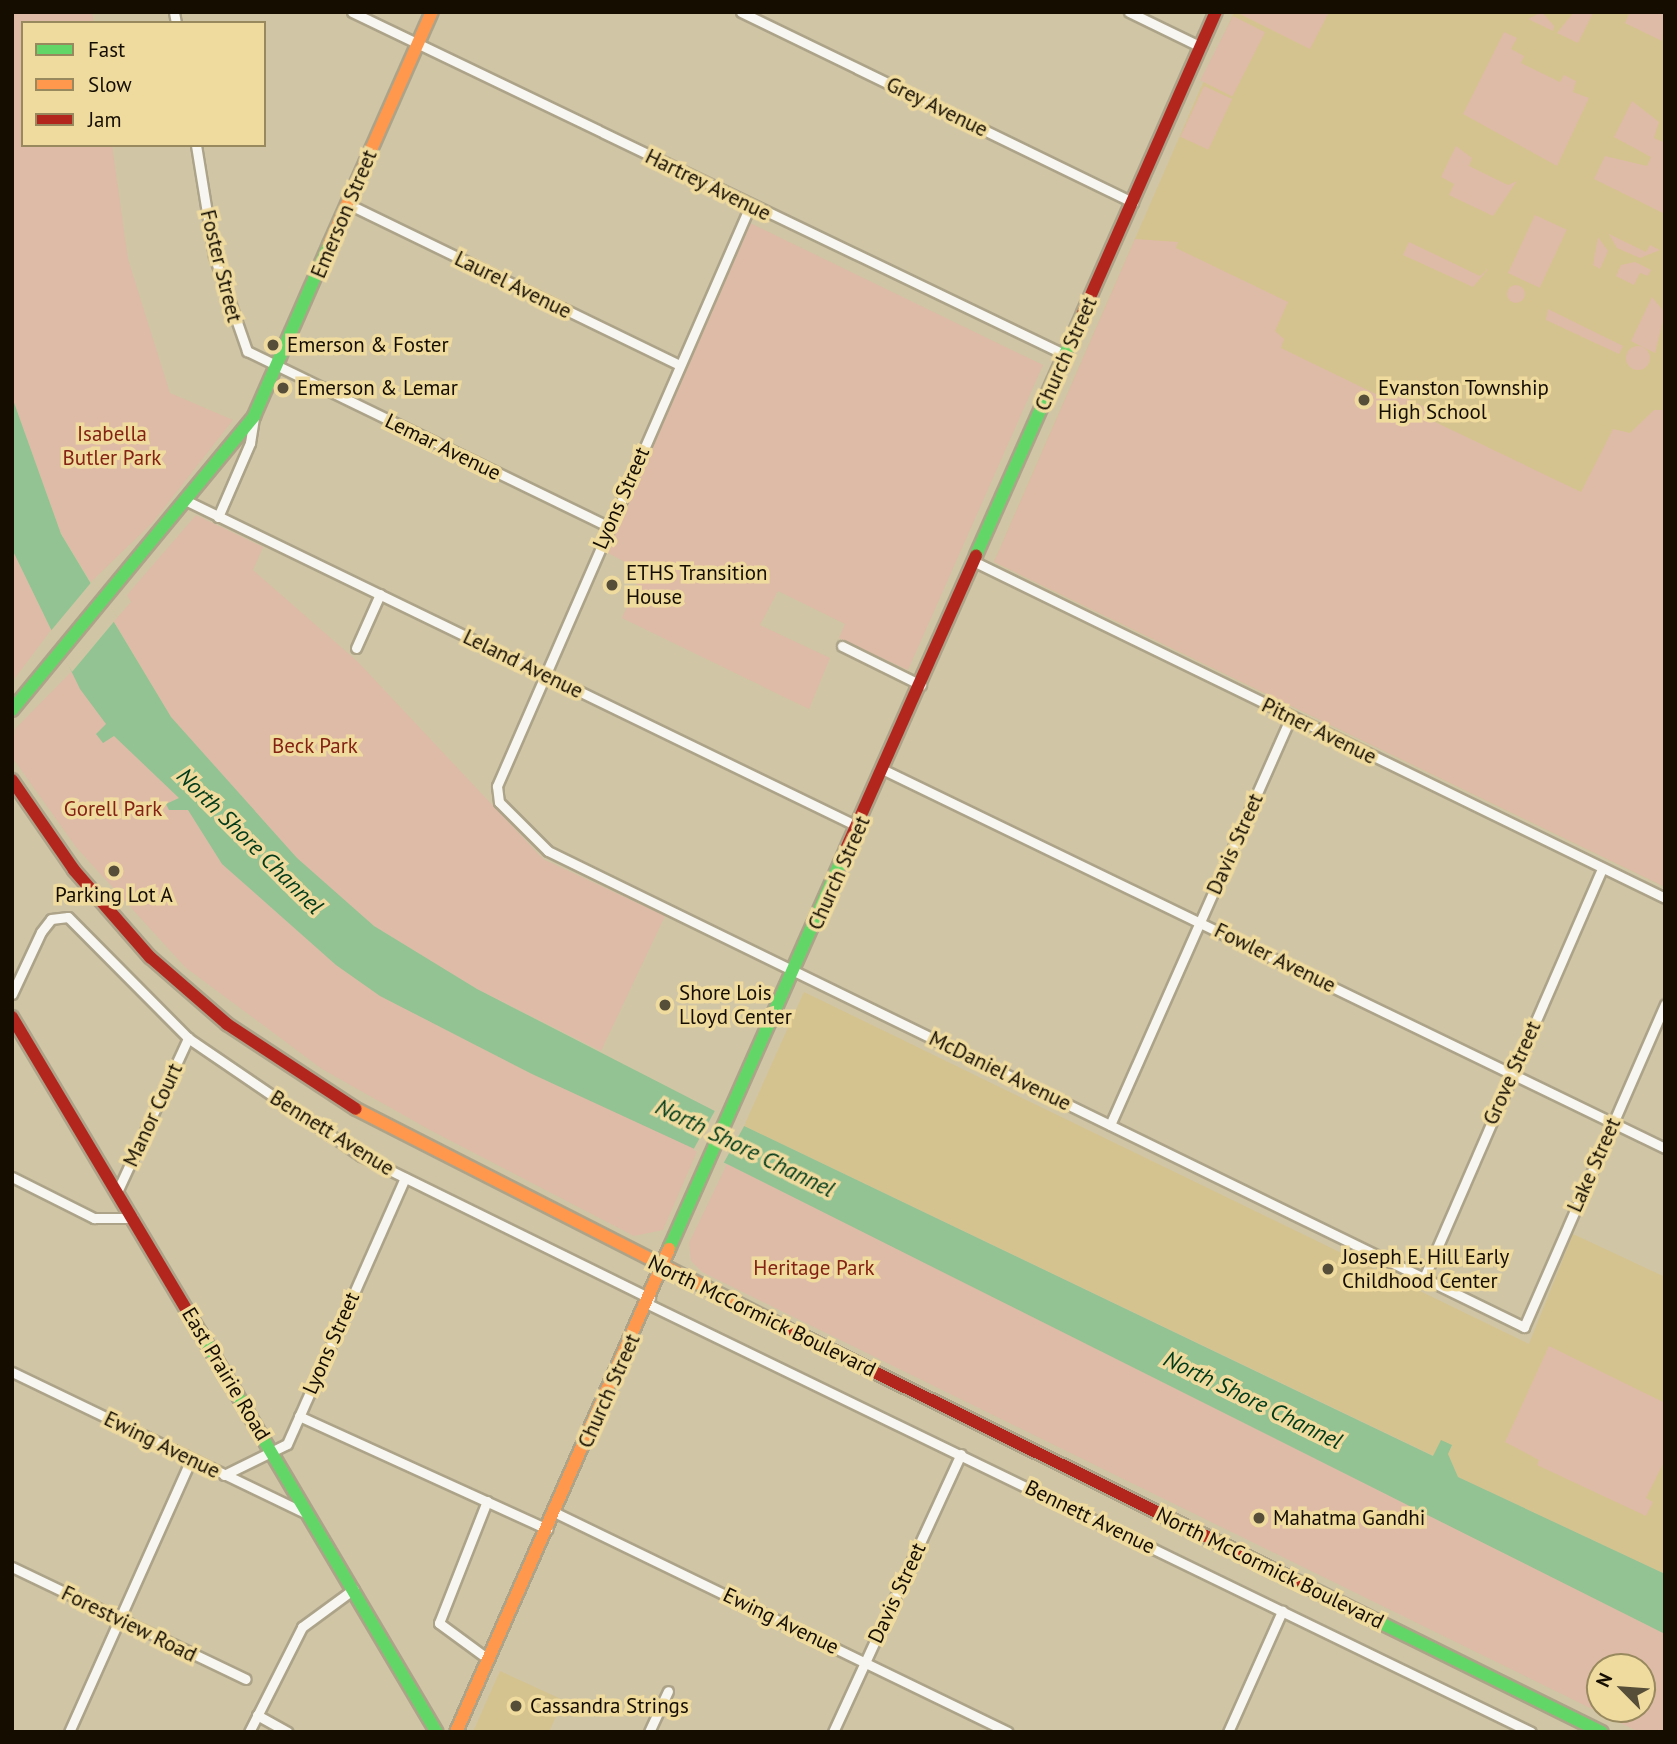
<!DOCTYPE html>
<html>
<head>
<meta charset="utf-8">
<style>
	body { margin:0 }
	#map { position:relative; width:1677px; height:1744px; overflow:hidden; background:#d0c5a4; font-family:"PT Sans",sans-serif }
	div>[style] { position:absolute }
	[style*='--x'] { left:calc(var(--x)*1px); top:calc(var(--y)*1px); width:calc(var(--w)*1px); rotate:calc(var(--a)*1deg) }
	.built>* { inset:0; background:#d5c38f }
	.green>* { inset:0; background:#debba6; transform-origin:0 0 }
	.round { border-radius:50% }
	.water>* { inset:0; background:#93c293 }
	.pier>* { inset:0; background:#d0c5a4; transform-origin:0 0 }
	.roads { filter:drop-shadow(2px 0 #aca389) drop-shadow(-2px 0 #aca389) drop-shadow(0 2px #aca389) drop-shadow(0 -2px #aca389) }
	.street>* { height:9px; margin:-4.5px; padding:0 4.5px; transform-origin:4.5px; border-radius:4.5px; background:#f8f6f1 }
	.fast>* { height:12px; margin:-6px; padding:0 6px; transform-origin:6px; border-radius:6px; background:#63d668 }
	.slow>* { height:12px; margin:-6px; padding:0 6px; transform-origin:6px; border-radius:6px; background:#ff974d }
	.jam>* { height:12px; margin:-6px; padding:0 6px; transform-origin:6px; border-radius:6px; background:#b3261e }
	.dots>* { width:19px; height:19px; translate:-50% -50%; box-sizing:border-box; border:4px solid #f0db9f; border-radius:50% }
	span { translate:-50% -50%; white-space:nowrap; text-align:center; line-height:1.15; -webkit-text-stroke:7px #f0db9f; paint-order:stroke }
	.street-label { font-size:21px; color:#150e00 }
	.poi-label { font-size:21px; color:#150e00 }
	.left { translate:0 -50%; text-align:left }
	.park-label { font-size:21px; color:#842313 }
	.water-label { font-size:23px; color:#003a19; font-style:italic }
	.frame { position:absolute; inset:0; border:14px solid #150e00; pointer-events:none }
	.legend { position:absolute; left:21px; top:21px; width:245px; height:126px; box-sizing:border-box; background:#f0db9f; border:2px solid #98895f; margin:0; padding:9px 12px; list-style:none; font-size:21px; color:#150e00 }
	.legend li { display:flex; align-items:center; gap:14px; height:35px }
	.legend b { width:35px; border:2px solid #98895f }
	.north { position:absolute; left:1586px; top:1653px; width:70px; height:70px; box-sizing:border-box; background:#f0db9f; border:2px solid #98895f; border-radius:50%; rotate:295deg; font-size:19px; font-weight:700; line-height:28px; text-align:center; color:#150e00 }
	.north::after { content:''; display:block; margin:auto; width:24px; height:32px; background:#564e39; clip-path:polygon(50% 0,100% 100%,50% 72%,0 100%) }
</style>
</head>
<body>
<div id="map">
	<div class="built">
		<div style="clip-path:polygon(1234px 12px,1665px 12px,1665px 887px,994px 562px)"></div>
		<div style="clip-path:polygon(804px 992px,1529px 1344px,1573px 1234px,1665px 1277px,1665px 1574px,1458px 1477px,1448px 1454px,1452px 1446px,1441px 1441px,1434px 1456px,744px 1126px)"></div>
		<div style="clip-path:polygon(500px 1671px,563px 1700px,549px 1732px,473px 1732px)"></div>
	</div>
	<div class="green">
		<div style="clip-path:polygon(12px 12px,92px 12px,94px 23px,23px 23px,23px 145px,112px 145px,128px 259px,170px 393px,233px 420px,152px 523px,91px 582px,61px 533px,12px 397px)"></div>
		<div style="clip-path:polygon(1236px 12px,1329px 12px,1310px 49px)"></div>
		<div style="clip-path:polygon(1542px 12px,1554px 26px,1553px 31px,1528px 19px)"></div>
		<div style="clip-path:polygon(1574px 12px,1593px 13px,1578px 43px,1557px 33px)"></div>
		<div style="clip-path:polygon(1630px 12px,1665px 12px,1662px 41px,1625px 23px)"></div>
		<div style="left:1233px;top:16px;width:36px;height:72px;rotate:27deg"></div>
		<div style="clip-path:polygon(1504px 32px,1517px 38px,1511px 49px,1524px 56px,1521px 63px,1560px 82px,1564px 75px,1576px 81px,1573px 92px,1589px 98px,1557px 166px,1463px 114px)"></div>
		<div style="left:1204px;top:86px;width:31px;height:56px;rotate:25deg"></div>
		<div style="clip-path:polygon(1632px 101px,1659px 122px,1654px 138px,1665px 143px,1665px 214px,1594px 179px,1605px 156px,1647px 166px,1651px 157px,1614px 137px)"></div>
		<div style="clip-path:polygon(1456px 146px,1472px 158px,1469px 166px,1508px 185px,1517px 181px,1493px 216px,1449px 195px,1454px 184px,1441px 177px)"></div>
		<div style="left:1535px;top:215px;width:35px;height:64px;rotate:25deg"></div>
		<div style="clip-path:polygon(750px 223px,1043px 365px,908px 670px,839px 638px,845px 624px,778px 591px,760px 625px,830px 658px,809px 709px,622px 618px,642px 571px,606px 552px)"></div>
		<div style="clip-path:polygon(1609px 234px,1646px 252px,1650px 245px,1660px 250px,1640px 258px,1617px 248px)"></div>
		<div style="clip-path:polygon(1598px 237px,1608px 251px,1600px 269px,1593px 265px)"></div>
		<div style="clip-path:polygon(1135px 239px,1178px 242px,1176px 248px,1288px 302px,1275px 331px,1284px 339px,1281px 348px,1384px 398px,1391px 391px,1435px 412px,1433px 421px,1581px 492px,1613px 429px,1630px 433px,1654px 410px,1665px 410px,1665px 887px,994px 562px)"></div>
		<div style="clip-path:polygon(1409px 242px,1480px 276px,1490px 267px,1473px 287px,1403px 255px)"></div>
		<div style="clip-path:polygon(1635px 262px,1651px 270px,1648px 276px,1640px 273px,1634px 285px,1616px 276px,1621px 265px)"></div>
		<div class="round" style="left:1507px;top:285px;width:18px;height:18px"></div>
		<div style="clip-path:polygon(1652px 297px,1665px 313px,1655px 353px,1631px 341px)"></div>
		<div style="clip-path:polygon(1548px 309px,1623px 346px,1619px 354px,1546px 320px)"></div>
		<div class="round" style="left:1626px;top:346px;width:24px;height:24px"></div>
		<div style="clip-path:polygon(196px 515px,263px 547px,253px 570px,357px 661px,543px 859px,665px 916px,601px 1051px,477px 989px,374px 926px,297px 858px,171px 717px,114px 621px,131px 602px,127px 595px)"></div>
		<div style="clip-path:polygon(12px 549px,51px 630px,12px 682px)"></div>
		<div style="clip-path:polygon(74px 669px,107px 724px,96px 734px,103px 742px,114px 736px,179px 798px,166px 804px,188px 810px,222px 864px,336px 965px,380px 996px,532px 1074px,698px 1149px,663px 1230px,634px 1236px,430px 1130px,322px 1069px,185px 967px,76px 847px,12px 757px,15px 729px)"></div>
		<div style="clip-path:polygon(evenodd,727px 1164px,1665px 1634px,1665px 1732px,1639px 1732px,702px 1272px,691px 1261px,689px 1243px,727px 1164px,1600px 1667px,1642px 1667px,1642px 1709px,1600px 1709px,1600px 1667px)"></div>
		<div style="clip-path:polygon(1549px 1346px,1665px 1403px,1665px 1460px,1646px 1498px,1653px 1502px,1646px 1516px,1537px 1465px,1539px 1460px,1505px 1442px)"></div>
	</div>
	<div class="water">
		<div style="clip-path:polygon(12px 397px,61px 534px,171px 717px,297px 858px,374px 926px,477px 989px,744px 1126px,1433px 1456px,1441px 1440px,1452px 1445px,1448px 1454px,1458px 1477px,1665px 1574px,1665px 1634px,727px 1164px,532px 1074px,380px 996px,336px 965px,222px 864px,188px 810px,169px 810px,166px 804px,179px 798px,114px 736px,103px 743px,96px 734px,106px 724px,80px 689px,12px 549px)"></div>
	</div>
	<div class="pier">
		<div style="clip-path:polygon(94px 579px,117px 618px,72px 672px,49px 633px)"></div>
		<div style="left:717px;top:1107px;width:33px;height:49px;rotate:29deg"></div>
	</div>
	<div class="roads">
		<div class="street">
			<div style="--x:174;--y:12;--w:11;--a:80"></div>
			<div style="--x:352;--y:12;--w:792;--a:25.66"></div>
			<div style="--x:741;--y:12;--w:436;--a:25.9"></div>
			<div style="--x:1129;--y:12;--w:80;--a:25.9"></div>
			<div style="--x:196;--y:145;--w:112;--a:80.8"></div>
			<div style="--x:214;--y:256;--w:101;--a:70.8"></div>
			<div style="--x:247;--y:351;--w:403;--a:25.9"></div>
			<div style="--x:348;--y:204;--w:368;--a:25.9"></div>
			<div style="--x:750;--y:206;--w:633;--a:113.57"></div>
			<div style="--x:497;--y:786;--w:16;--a:83"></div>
			<div style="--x:499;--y:802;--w:69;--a:45"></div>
			<div style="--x:548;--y:851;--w:1086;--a:26"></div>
			<div style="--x:1524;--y:1327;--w:352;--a:-66.4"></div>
			<div style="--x:187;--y:501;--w:747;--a:25.88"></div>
			<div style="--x:218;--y:517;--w:81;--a:-66.6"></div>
			<div style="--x:250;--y:443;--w:26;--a:-81"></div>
			<div style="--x:975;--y:562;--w:767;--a:25.96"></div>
			<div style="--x:842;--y:646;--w:88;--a:26.3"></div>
			<div style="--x:356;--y:648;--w:59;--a:-66"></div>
			<div style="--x:884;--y:770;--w:868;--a:25.83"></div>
			<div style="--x:12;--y:994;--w:68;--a:-64.9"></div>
			<div style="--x:41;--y:932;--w:16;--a:-52"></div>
			<div style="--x:51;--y:919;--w:17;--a:-7"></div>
			<div style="--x:68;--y:917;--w:170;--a:45.2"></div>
			<div style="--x:188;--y:1038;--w:209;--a:34.3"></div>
			<div style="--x:361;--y:1156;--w:322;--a:26.2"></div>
			<div style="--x:1110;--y:1125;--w:446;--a:-66.1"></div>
			<div style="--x:12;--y:1177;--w:92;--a:26.6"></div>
			<div style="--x:94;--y:1218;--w:39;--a:0"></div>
			<div style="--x:117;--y:1192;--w:170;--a:-65.2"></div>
			<div style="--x:1424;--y:1278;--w:447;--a:-66.5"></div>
			<div style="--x:648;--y:1304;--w:981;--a:25.86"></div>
			<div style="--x:12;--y:1372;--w:327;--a:25.7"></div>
			<div style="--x:299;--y:1416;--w:273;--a:24.5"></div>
			<div style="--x:224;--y:1475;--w:70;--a:-26.2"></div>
			<div style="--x:287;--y:1444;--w:291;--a:-66.1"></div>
			<div style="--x:487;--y:1501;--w:131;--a:111.5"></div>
			<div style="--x:439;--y:1623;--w:61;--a:36.3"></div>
			<div style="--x:554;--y:1512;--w:504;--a:25.85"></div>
			<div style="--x:12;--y:1567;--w:259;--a:25.6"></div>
			<div style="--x:257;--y:1715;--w:35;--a:29"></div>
			<div style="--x:69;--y:1732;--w:299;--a:-65.9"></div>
			<div style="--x:249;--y:1732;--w:118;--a:-63.2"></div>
			<div style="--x:302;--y:1627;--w:64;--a:-36.2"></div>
			<div style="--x:649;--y:1732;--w:45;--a:-65.1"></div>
			<div style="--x:833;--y:1732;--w:306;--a:-65.3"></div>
			<div style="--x:1228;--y:1732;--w:133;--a:-65.9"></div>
		</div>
		<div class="fast">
			<div style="--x:976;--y:555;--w:265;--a:-66.1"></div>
			<div style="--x:12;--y:710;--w:381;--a:-50.5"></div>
			<div style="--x:254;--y:416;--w:187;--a:-66.3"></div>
			<div style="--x:669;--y:1249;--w:437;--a:-66.1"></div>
			<div style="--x:200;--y:1332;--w:465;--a:59.4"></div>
			<div style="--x:1296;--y:1581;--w:341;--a:26.3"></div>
		</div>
		<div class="slow">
			<div style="--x:329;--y:245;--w:255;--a:-66.2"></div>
			<div style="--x:356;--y:1109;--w:483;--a:27"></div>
			<div style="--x:456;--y:1732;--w:528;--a:-66.2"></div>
		</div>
		<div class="jam">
			<div style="--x:1083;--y:313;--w:329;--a:-66.2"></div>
			<div style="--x:12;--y:780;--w:109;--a:55.4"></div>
			<div style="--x:74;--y:870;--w:116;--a:48.9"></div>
			<div style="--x:150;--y:957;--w:102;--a:41"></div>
			<div style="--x:227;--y:1024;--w:154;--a:33.4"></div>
			<div style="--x:846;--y:849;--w:321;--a:-66.1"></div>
			<div style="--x:12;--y:1017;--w:367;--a:59.2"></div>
			<div style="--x:786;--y:1328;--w:569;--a:26.39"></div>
		</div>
	</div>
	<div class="dots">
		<div style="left:273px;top:345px;background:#564e39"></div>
		<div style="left:283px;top:388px;background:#564e39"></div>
		<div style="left:1364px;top:400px;background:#564e39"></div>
		<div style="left:612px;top:585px;background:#564e39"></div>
		<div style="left:114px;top:871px;background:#564e39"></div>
		<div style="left:665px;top:1005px;background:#564e39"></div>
		<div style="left:1328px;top:1269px;background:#564e39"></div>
		<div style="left:1259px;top:1518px;background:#564e39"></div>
		<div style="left:516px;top:1706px;background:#564e39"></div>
	</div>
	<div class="street-label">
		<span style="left:937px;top:107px;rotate:26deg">Grey Avenue</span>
		<span style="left:708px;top:185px;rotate:26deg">Hartrey Avenue</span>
		<span style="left:344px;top:214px;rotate:-67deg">Emerson Street</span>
		<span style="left:221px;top:266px;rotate:76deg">Foster Street</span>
		<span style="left:513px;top:285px;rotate:26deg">Laurel Avenue</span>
		<span style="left:1066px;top:354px;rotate:-66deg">Church Street</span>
		<span style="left:443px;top:447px;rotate:26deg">Lemar Avenue</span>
		<span style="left:621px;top:498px;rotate:-66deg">Lyons Street</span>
		<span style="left:523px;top:664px;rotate:26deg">Leland Avenue</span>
		<span style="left:1319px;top:731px;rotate:26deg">Pitner Avenue</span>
		<span style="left:1235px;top:844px;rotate:-66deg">Davis Street</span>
		<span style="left:839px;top:873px;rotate:-66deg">Church Street</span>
		<span style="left:1275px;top:958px;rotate:26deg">Fowler Avenue</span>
		<span style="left:1000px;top:1071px;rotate:26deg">McDaniel Avenue</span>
		<span style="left:1512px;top:1073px;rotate:-66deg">Grove Street</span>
		<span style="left:153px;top:1115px;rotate:-65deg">Manor Court</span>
		<span style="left:332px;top:1133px;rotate:32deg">Bennett Avenue</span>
		<span style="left:1594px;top:1165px;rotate:-66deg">Lake Street</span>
		<span style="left:762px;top:1316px;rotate:26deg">North McCormick Boulevard</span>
		<span style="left:331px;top:1343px;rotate:-66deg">Lyons Street</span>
		<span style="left:226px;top:1374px;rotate:59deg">East Prairie Road</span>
		<span style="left:609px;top:1391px;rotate:-66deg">Church Street</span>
		<span style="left:162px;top:1445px;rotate:26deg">Ewing Avenue</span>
		<span style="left:1090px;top:1517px;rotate:26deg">Bennett Avenue</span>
		<span style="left:1270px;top:1568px;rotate:26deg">North McCormick Boulevard</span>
		<span style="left:897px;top:1593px;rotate:-65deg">Davis Street</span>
		<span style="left:781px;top:1621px;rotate:26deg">Ewing Avenue</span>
		<span style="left:129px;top:1624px;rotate:26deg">Forestview Road</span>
	</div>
	<div class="poi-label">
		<span class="left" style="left:287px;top:345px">Emerson &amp; Foster</span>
		<span class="left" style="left:297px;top:388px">Emerson &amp; Lemar</span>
		<span class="left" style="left:1378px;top:400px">Evanston Township<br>High School</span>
		<span class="left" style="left:626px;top:585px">ETHS Transition<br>House</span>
		<span style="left:114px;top:895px">Parking Lot A</span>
		<span class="left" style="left:679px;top:1005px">Shore Lois<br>Lloyd Center</span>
		<span class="left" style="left:1342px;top:1269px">Joseph E. Hill Early<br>Childhood Center</span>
		<span class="left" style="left:1273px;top:1518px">Mahatma Gandhi</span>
		<span class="left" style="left:530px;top:1706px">Cassandra Strings</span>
	</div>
	<div class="park-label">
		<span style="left:112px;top:446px">Isabella<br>Butler Park</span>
		<span style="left:315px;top:746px">Beck Park</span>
		<span style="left:113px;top:809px">Gorell Park</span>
		<span style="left:814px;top:1268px">Heritage Park</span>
	</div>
	<div class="water-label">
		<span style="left:250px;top:841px;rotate:45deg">North Shore Channel</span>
		<span style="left:745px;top:1148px;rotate:26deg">North Shore Channel</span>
		<span style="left:1253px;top:1400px;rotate:26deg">North Shore Channel</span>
	</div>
	<div class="frame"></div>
	<ul class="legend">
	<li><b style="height:9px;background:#63d668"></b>Fast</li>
	<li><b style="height:9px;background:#ff974d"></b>Slow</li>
	<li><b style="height:9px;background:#b3261e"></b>Jam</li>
	</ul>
	<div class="north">N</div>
</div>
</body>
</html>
